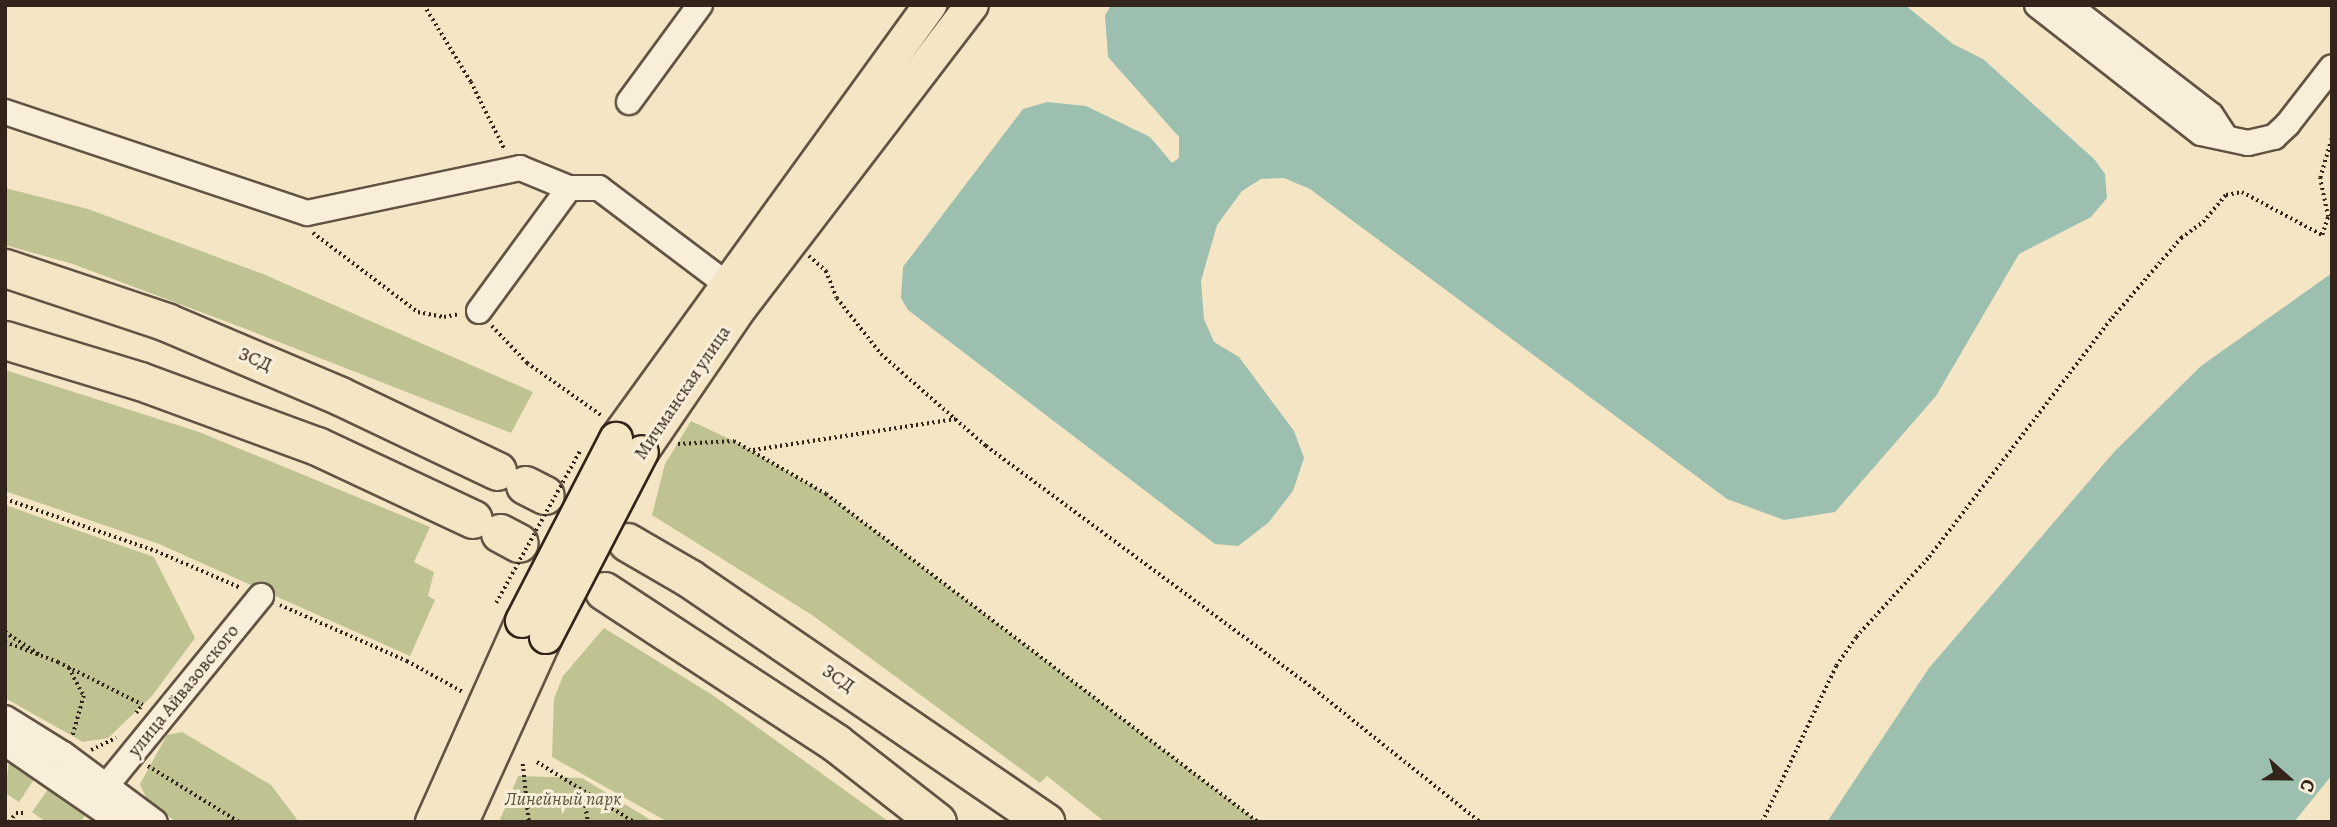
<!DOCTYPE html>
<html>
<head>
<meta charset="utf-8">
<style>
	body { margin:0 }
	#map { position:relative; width:2337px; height:827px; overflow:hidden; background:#f4e5c4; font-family:Alegreya,serif }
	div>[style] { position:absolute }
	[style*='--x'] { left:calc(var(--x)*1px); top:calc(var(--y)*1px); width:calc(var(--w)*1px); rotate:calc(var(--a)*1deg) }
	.green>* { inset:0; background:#bfc391 }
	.water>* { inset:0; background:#9cbfb0 }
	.path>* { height:3.5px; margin-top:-1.75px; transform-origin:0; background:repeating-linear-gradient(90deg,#32241a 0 2px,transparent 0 5.5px) }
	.roads { filter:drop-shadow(2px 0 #625444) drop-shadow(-2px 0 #625444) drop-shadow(0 2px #625444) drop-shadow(0 -2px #625444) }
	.minor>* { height:24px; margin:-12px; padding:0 12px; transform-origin:12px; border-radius:12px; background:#f8eed9 }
	.major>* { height:32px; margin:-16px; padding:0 16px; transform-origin:16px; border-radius:16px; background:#f4e5c4 }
	.highway>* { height:37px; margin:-18.5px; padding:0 18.5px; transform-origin:18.5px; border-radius:18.5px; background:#f4e5c4 }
	.path-bridge>* { height:3.5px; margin-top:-1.75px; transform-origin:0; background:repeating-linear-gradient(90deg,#32241a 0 2px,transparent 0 5.5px) }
	.bridges { filter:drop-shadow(2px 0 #32241a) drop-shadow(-2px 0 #32241a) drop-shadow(0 2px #32241a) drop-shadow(0 -2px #32241a) }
	.major-bridge>* { height:32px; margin:-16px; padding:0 16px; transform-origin:16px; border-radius:16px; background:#f4e5c4 }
	span { translate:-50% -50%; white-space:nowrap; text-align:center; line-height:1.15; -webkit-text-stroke:6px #f8eed9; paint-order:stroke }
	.street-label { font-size:19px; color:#32241a }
	.park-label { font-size:19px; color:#5c543e; font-style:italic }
	.frame { position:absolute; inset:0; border:7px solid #32241a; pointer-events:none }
	.north { position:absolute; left:2253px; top:743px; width:70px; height:70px; -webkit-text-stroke:5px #f8eed9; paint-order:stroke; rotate:111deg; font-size:19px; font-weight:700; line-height:28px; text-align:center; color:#32241a }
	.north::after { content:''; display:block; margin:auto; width:24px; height:32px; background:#32241a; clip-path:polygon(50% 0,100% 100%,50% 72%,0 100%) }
</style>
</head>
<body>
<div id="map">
	<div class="green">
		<div style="clip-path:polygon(5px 188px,88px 209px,263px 274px,533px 392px,511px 433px,246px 329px,73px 264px,5px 245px)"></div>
		<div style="clip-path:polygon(5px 370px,199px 432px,430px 527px,414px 562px,434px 572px,428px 596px,435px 600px,410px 656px,159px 544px,5px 491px)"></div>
		<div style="clip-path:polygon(691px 421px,734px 441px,826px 494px,1258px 822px,1105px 822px,1047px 776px,1040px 783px,812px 615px,652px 515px,665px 464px)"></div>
		<div style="clip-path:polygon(5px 505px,154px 557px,195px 638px,152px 696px,108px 738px,83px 742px,5px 698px)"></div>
		<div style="clip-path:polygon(604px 628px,714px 696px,889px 822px,668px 822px,552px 757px,554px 699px,563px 676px)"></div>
		<div style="clip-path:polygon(182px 732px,271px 785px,299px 822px,176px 822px,147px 800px,140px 784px,167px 735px)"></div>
		<div style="clip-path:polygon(9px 761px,35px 778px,19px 802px,5px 793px)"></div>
		<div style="clip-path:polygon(518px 776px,582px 778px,654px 822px,499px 822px)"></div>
		<div style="clip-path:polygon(49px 788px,86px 815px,80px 822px,46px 822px,32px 812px)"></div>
	</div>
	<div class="water">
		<div style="clip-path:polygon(1111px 5px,1905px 5px,1953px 44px,1983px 59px,2094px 159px,2105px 174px,2107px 198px,2091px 217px,2019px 254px,1936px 396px,1835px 512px,1784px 520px,1727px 499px,1310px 189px,1284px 178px,1261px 179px,1242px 191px,1217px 225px,1201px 281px,1204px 319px,1214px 342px,1239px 357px,1294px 431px,1304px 458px,1293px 491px,1268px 523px,1238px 546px,1215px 544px,908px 310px,901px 298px,903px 267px,1023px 109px,1047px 102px,1086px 106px,1150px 137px,1172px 163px,1179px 158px,1179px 137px,1108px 57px,1105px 16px)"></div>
		<div style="clip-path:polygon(2332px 273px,2332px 775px,2294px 822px,1827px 822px,1929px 668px,2114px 452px,2201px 366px)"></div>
	</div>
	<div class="path">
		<div style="--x:424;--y:5;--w:90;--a:58.6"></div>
		<div style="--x:471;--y:82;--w:76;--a:63.4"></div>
		<div style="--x:313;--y:233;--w:131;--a:37"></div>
		<div style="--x:418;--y:312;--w:26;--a:11"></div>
		<div style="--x:444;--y:317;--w:16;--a:-11"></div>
		<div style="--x:809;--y:256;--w:23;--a:41"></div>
		<div style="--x:826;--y:271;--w:29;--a:68"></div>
		<div style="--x:837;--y:298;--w:71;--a:51.8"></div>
		<div style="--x:881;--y:354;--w:140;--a:41.2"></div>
		<div style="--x:986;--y:446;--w:408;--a:36.5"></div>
		<div style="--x:1314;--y:689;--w:213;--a:38.7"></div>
		<div style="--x:492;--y:326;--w:51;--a:46.6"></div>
		<div style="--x:527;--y:363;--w:92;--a:35.2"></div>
		<div style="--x:678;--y:444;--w:56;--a:-3.1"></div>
		<div style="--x:734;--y:441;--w:106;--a:29.9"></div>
		<div style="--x:826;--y:494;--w:542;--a:37.21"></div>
		<div style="--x:753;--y:450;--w:205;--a:-8.7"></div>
		<div style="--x:5;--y:499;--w:160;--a:19"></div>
		<div style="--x:156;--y:551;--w:93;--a:23.5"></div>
		<div style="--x:280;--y:605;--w:139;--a:23.8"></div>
		<div style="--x:407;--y:661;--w:64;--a:29"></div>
		<div style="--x:5;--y:632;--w:42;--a:33.3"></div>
		<div style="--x:5;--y:642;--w:57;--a:20.7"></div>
		<div style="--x:58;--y:662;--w:95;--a:26.8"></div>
		<div style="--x:69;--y:668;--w:32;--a:62"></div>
		<div style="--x:84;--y:696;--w:41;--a:105.8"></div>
		<div style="--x:136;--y:713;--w:10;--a:-53"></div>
		<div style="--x:91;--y:750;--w:28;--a:-26"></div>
		<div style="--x:537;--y:762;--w:114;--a:31.7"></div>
		<div style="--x:523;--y:764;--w:58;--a:84.1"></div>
		<div style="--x:148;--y:766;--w:107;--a:31.6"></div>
		<div style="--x:583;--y:790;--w:32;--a:81"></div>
		<div style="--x:9;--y:822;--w:11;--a:-52"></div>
		<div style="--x:16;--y:813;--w:7;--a:0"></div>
		<div style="--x:1762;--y:822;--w:173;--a:-64.6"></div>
		<div style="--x:1836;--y:666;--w:35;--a:-55"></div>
		<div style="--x:1856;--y:637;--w:108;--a:-47.6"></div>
		<div style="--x:1929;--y:557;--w:301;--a:-52.6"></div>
		<div style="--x:2112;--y:318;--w:106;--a:-49.2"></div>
		<div style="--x:2181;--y:238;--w:27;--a:-36"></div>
		<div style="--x:2203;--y:222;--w:35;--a:-50"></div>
		<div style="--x:2226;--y:195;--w:16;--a:-11"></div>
		<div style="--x:2242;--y:192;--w:91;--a:28.3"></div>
		<div style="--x:2322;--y:235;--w:19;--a:-72"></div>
		<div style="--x:2328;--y:217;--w:40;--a:-102"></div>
		<div style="--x:2320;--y:178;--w:43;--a:-73.7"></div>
	</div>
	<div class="roads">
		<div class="minor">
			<div style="--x:2037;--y:5;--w:208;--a:38"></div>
			<div style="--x:2201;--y:133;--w:48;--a:12"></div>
			<div style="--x:2248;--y:143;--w:27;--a:-13"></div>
			<div style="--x:2274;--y:137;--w:18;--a:-43"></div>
			<div style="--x:2287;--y:125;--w:73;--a:-52.2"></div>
			<div style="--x:2068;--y:5;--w:180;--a:37.6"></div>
			<div style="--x:2211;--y:115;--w:27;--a:57"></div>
			<div style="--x:629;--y:102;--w:120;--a:-53.8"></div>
			<div style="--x:5;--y:112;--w:318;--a:18.5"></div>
			<div style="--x:307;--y:213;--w:218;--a:-11.9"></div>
			<div style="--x:520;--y:168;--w:53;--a:22.2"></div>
			<div style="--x:569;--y:188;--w:30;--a:0"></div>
			<div style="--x:599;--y:188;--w:158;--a:37"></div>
			<div style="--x:479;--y:311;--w:152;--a:-53.8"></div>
			<div style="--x:5;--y:718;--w:68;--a:31.8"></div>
			<div style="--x:63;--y:754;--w:114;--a:36.5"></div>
			<div style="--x:5;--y:743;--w:140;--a:34.5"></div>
			<div style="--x:93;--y:802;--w:266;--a:-50.8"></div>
		</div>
		<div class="major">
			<div style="--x:616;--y:439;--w:536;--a:-54.11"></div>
			<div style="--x:642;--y:452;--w:176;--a:-55.7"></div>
			<div style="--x:741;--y:307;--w:380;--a:-52.6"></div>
			<div style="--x:432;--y:822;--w:220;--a:-65.9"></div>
			<div style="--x:462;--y:822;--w:203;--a:-65.6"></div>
		</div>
		<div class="highway">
			<div style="--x:5;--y:268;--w:170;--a:18.5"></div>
			<div style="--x:166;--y:322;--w:189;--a:23"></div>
			<div style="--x:340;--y:396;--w:174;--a:25.5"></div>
			<div style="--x:5;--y:340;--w:141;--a:16.9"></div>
			<div style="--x:140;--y:381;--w:189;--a:20.2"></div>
			<div style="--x:317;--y:446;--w:172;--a:25.1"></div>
			<div style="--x:525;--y:485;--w:22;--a:27"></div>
			<div style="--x:500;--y:533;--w:21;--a:28"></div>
			<div style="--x:627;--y:542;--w:72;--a:30.1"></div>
			<div style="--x:689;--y:578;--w:432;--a:34.4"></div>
			<div style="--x:604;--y:591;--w:277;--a:33.2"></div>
			<div style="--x:836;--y:743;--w:128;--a:38"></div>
		</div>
	</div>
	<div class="path-bridge">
		<div style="--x:496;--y:603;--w:174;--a:-61.1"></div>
	</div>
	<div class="bridges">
		<div class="major-bridge">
			<div style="--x:522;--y:621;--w:205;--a:-62.7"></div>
			<div style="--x:546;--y:637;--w:208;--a:-62.6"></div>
		</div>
	</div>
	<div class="street-label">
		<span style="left:255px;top:360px;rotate:23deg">ЗСД</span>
		<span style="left:683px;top:393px;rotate:-56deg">Мичманская улица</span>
		<span style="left:838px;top:679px;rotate:34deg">ЗСД</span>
		<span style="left:184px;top:691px;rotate:-51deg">улица Айвазовского</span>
	</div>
	<div class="park-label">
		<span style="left:563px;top:800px">Линейный парк</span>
	</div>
	<div class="frame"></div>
	<div class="north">С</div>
</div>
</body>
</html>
